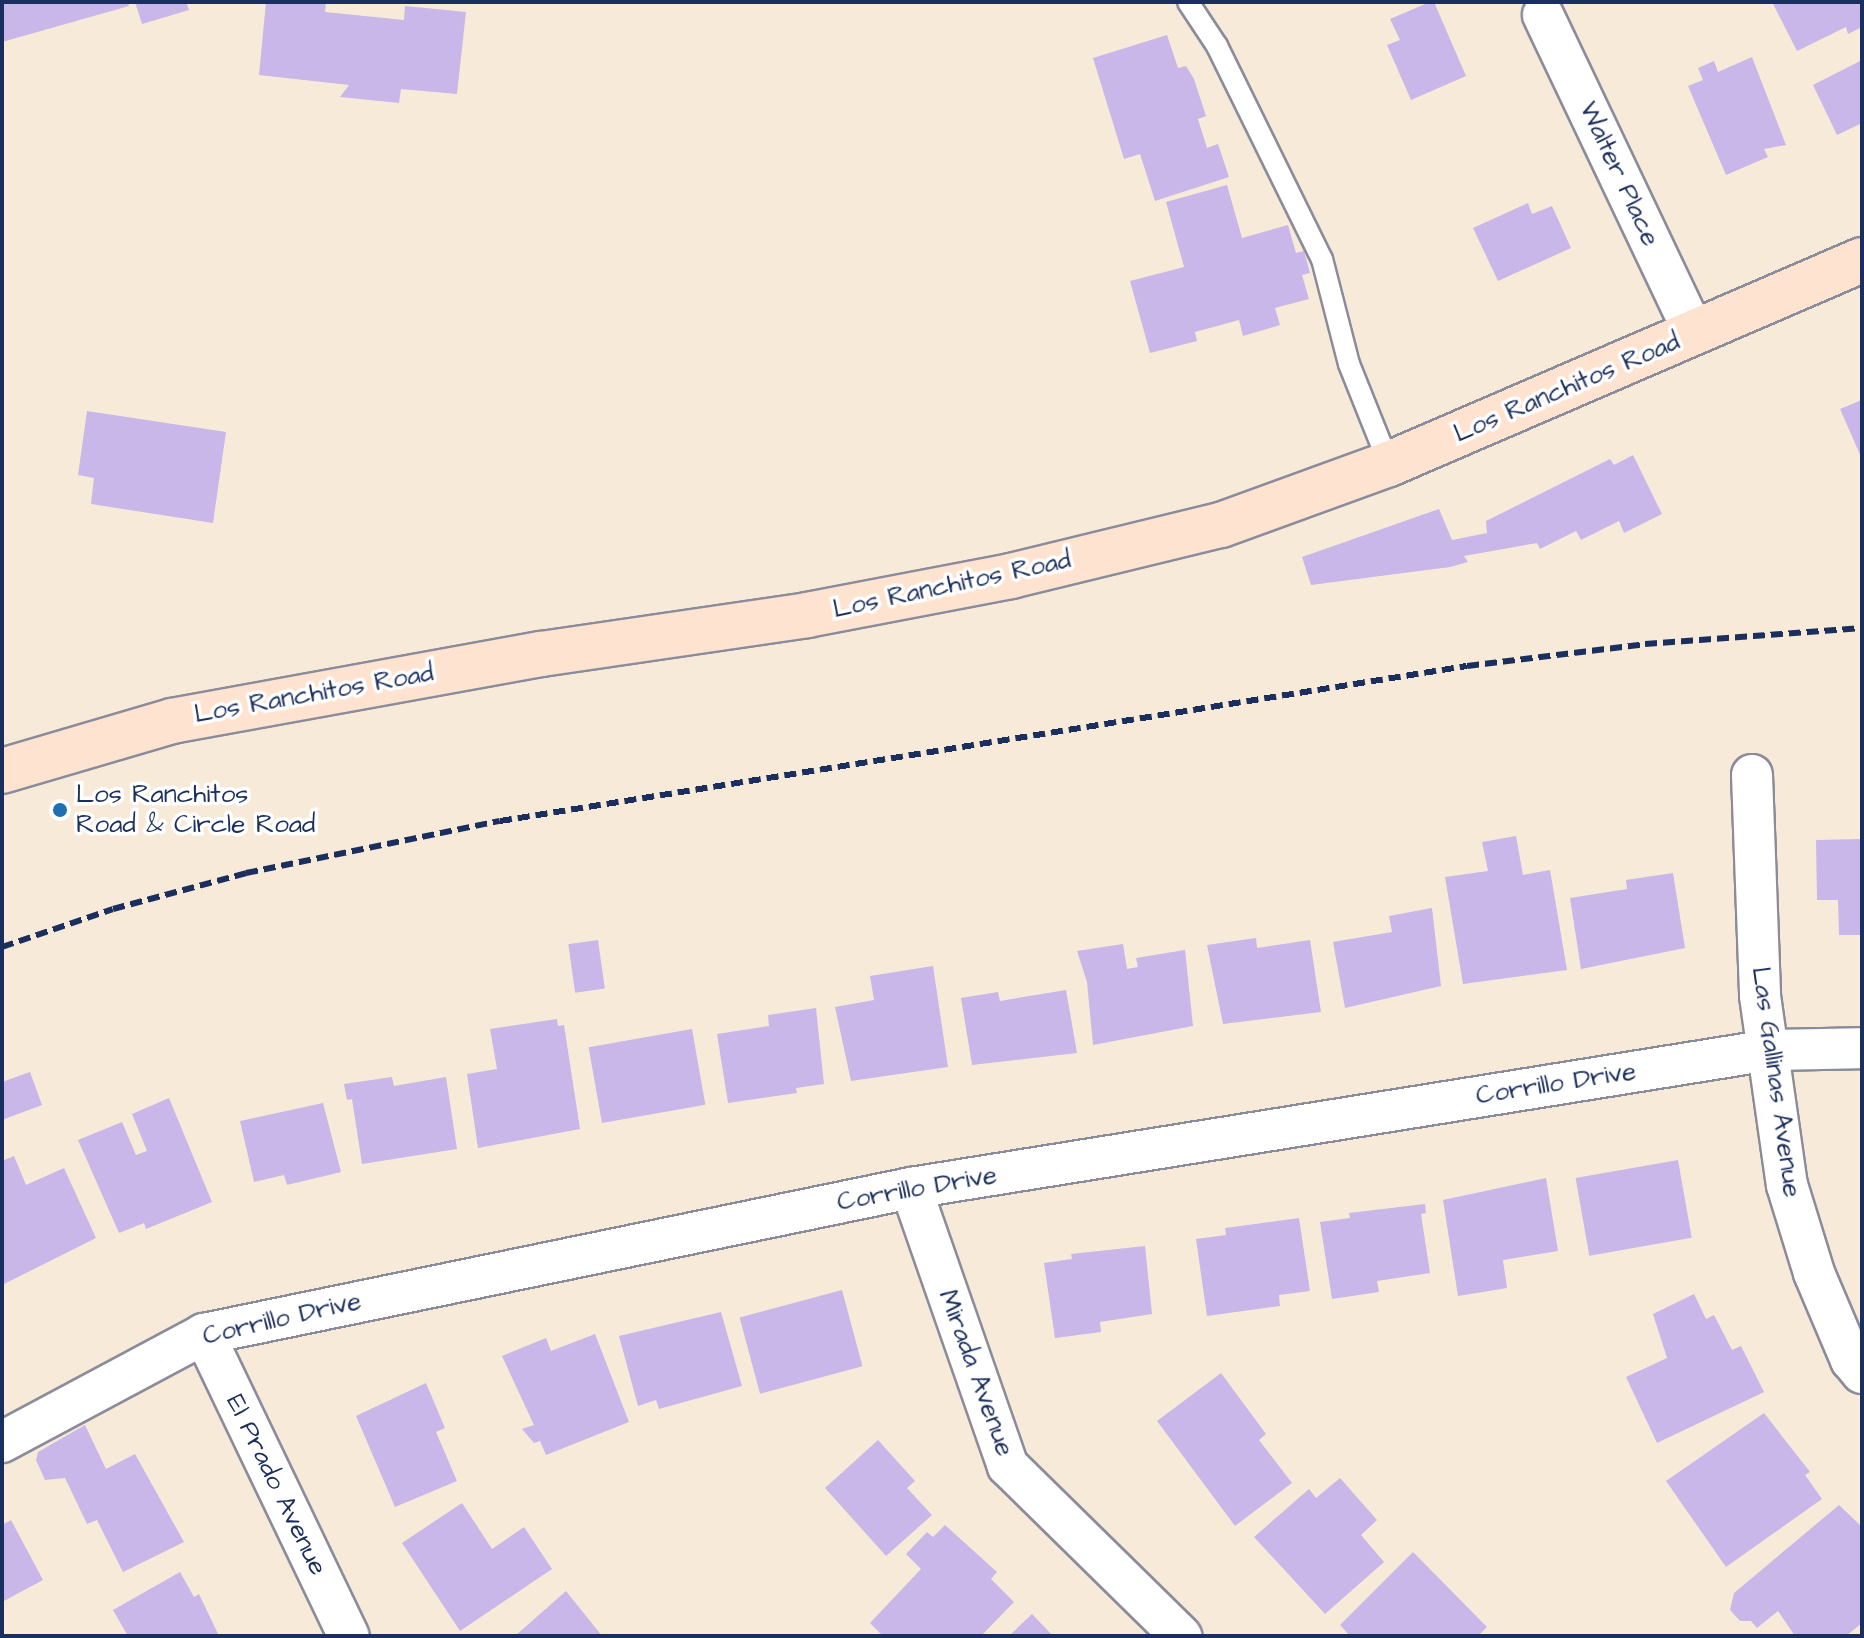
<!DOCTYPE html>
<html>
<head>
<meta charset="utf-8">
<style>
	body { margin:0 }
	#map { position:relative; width:1864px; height:1638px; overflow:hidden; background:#f8ead9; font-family:"Architects Daughter",sans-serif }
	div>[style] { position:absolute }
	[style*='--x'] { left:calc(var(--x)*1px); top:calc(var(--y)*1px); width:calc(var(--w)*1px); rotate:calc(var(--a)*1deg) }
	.building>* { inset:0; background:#c8b7e8; transform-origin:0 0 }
	.roads { filter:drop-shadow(2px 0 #8a8c9c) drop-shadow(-2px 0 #8a8c9c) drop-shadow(0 2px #8a8c9c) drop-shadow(0 -2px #8a8c9c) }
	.lane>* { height:20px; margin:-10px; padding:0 10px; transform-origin:10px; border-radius:10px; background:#fff }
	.street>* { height:40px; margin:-20px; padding:0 20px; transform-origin:20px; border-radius:20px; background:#fff }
	.secondary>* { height:44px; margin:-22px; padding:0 22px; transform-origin:22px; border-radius:22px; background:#fee3d1 }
	.rail>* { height:6px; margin-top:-3px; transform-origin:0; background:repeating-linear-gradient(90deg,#1b2f5e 0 12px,transparent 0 18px) }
	.dots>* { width:22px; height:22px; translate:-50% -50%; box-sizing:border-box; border:4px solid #fff; border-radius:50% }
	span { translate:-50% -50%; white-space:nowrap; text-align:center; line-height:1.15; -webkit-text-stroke:7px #fff; paint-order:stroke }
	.street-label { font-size:26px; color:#1b2f5e }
	.poi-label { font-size:26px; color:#1b2f5e }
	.left { translate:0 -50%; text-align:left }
	.frame { position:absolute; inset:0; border:4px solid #1b2f5e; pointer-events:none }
</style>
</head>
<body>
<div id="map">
	<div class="building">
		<div style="clip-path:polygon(2px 2px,128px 2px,129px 6px,2px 42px)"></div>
		<div style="clip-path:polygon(135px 2px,186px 2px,189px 10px,142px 24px)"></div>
		<div style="clip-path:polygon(266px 2px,326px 2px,325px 12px,404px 20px,405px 6px,466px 12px,457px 94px,401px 89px,399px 103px,340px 97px,349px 85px,259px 75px)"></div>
		<div style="clip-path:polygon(1430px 2px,1434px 2px,1466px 76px,1411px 100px,1387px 45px,1400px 40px,1390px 19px)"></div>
		<div style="clip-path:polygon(1772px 2px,1862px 2px,1862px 27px,1848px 34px,1846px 27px,1797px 51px)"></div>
		<div style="clip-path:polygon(1167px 35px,1178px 68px,1186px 66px,1194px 79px,1206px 116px,1198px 119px,1207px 148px,1218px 144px,1229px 177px,1155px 201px,1140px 154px,1124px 159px,1093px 58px)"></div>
		<div style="clip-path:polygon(1752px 57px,1786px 145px,1764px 149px,1768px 157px,1726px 175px,1688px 86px,1703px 80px,1698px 68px,1714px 61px,1718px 72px)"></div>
		<div style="clip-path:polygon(1862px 60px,1862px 123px,1837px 135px,1813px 85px)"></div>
		<div style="clip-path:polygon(1227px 185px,1242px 238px,1288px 225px,1296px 253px,1304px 251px,1310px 273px,1302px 275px,1309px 299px,1275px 308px,1280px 325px,1243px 336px,1239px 320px,1195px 332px,1197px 341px,1150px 353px,1130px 281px,1184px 267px,1166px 202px)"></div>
		<div style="clip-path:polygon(1528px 203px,1532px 214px,1552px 206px,1571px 248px,1498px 281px,1473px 228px)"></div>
		<div style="clip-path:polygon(1862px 400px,1862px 459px,1840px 409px)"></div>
		<div style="clip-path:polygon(87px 411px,226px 432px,213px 523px,91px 504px,94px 478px,78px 475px)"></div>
		<div style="clip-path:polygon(1633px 455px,1662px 514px,1624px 533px,1619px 521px,1581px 540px,1576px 531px,1540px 549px,1537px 543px,1464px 556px,1468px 562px,1450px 567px,1311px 585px,1302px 557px,1439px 509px,1452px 540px,1487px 533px,1486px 521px,1610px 459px,1614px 465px)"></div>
		<div style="clip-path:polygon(1516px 836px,1523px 875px,1550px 870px,1567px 970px,1463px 984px,1445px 877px,1488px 871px,1482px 842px)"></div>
		<div style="clip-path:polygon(1862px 839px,1862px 935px,1839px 935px,1838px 900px,1817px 900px,1816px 840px)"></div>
		<div style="clip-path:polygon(1673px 873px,1685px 948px,1581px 969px,1570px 898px,1627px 889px,1626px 880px)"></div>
		<div style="clip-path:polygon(1432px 908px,1441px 986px,1345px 1008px,1333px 942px,1392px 932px,1389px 916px)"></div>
		<div style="clip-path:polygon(1256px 938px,1257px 948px,1310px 940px,1321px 1012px,1223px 1024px,1207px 945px)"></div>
		<div style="left:598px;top:940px;width:49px;height:30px;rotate:82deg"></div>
		<div style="clip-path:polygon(1123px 944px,1127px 969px,1138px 967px,1136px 958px,1185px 950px,1193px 1026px,1093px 1045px,1087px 982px,1077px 951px)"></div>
		<div style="clip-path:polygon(933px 966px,948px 1067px,851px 1081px,835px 1007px,874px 1000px,870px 976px)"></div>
		<div style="clip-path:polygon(1066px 990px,1077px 1053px,972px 1065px,961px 998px,998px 992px,1000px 1001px)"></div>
		<div style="clip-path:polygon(816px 1008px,824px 1084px,796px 1088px,797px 1093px,728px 1103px,717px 1034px,769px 1026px,768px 1015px)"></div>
		<div style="clip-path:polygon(557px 1019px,558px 1026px,564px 1025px,580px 1129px,478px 1148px,467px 1074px,497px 1069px,490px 1029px)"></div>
		<div style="left:692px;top:1029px;width:77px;height:105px;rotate:80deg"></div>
		<div style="clip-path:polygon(30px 1072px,42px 1105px,2px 1120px,2px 1082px)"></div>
		<div style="clip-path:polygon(392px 1077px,394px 1086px,446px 1077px,457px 1149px,362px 1164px,352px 1099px,347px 1100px,344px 1084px)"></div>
		<div style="clip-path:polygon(169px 1098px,212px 1202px,146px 1229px,144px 1223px,119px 1233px,78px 1140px,122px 1122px,136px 1155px,147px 1151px,132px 1114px)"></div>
		<div style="clip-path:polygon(323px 1103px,341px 1172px,287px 1185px,284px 1175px,254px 1182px,240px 1121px)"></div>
		<div style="clip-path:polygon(14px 1156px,26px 1185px,64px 1168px,96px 1238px,2px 1285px,2px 1161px)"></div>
		<div style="left:1678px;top:1160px;width:79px;height:104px;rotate:80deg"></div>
		<div style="clip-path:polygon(1546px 1178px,1558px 1251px,1503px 1260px,1507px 1288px,1458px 1296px,1443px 1200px)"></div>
		<div style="clip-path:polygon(1425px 1204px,1426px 1213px,1421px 1214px,1430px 1273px,1377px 1281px,1379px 1292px,1332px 1299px,1320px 1222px,1350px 1218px,1349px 1213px)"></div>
		<div style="clip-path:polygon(1299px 1218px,1310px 1291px,1279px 1295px,1280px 1306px,1207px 1316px,1196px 1239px,1226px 1235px,1225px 1228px)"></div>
		<div style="clip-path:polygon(1145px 1246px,1152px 1314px,1100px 1322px,1101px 1332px,1055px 1338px,1044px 1263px,1072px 1259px,1071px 1254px)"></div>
		<div style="left:842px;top:1290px;width:79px;height:106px;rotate:75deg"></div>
		<div style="clip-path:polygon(1694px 1294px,1706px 1319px,1714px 1315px,1732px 1350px,1741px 1346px,1764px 1392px,1657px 1443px,1626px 1377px,1667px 1358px,1653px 1314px)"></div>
		<div style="clip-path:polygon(721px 1312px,742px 1386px,659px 1409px,656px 1400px,638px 1406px,619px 1336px)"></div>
		<div style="clip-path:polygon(595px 1334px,629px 1422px,546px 1455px,540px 1441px,534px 1443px,522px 1429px,534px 1425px,502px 1356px,546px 1338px,551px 1351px)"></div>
		<div style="clip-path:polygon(1221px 1373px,1266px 1434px,1259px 1440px,1292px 1483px,1235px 1526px,1157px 1421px)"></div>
		<div style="clip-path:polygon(426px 1383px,445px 1428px,436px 1432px,457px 1481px,395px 1507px,356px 1416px)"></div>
		<div style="clip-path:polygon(1764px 1413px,1810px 1472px,1805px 1475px,1822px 1499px,1726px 1567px,1666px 1481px)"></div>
		<div style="clip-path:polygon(85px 1425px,106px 1469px,135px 1454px,184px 1542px,123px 1572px,97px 1520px,87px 1524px,65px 1478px,45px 1480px,36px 1460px,38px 1452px)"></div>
		<div style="clip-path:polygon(878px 1440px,915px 1481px,907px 1488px,932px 1515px,886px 1556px,825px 1488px)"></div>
		<div style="clip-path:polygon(1340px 1478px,1377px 1520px,1361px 1535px,1384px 1562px,1325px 1614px,1254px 1537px,1309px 1489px,1316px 1498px)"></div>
		<div style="clip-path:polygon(462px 1503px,492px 1549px,524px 1527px,552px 1569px,460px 1631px,402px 1543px)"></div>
		<div style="clip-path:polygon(1839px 1505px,1862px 1527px,1862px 1623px,1846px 1636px,1795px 1636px,1778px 1611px,1757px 1628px,1751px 1621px,1740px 1621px,1730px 1610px,1734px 1593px)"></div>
		<div style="clip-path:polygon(11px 1520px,43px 1580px,2px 1602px,2px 1525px)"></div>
		<div style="clip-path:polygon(945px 1525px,997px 1572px,991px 1579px,1014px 1602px,981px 1636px,883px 1636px,870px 1623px,921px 1569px,906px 1554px,927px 1532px,933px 1537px)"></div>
		<div style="clip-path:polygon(1413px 1552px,1487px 1627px,1478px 1636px,1350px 1636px,1340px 1625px)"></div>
		<div style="clip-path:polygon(180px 1572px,194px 1597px,199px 1594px,219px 1636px,128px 1636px,113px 1610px)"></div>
		<div style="clip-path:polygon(566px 1591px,602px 1636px,515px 1636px)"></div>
		<div style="clip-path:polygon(1032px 1614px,1053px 1636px,1009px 1636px)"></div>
	</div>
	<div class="roads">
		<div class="lane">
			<div style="--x:1188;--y:2;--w:53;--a:56.6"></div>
			<div style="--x:1217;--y:46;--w:237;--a:63.8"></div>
			<div style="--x:1322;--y:259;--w:108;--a:75.6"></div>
			<div style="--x:1349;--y:364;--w:108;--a:68.2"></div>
		</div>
		<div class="street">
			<div style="--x:1543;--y:15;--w:352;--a:64.6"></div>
			<div style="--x:1752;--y:775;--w:221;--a:87.9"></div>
			<div style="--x:1760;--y:996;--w:191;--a:81.9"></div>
			<div style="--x:1787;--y:1185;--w:92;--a:72.9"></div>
			<div style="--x:1814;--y:1273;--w:95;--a:67"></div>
			<div style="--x:1851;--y:1360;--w:17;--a:50"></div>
			<div style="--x:911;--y:1188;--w:294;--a:70.8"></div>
			<div style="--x:1008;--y:1466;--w:243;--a:44.5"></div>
			<div style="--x:204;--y:1334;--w:335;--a:64.4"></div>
			<div style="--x:2;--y:1442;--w:229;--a:-28.1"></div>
			<div style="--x:204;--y:1334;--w:722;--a:-11.67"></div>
			<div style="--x:911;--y:1188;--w:870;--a:-9.13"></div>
			<div style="--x:1770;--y:1050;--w:92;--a:-1.2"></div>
		</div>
		<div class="secondary">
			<div style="--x:2;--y:771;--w:177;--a:-16.4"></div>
			<div style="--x:172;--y:721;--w:375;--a:-10.3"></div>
			<div style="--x:541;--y:654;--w:269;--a:-8.3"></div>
			<div style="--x:807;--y:615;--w:208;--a:-10.8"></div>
			<div style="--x:1011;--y:576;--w:216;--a:-13.7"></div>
			<div style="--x:1221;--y:525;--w:179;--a:-20"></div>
			<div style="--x:1389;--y:464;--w:515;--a:-23.33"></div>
		</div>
	</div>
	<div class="rail">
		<div style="--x:2;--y:947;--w:117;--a:-18.9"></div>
		<div style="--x:113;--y:909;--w:138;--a:-15.1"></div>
		<div style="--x:246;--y:873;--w:259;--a:-11.6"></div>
		<div style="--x:500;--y:821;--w:979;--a:-9.11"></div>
		<div style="--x:1467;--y:666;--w:179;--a:-7"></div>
		<div style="--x:1645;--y:644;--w:218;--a:-4.2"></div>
	</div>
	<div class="dots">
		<div style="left:60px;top:810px;background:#1f6fb2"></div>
	</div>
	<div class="street-label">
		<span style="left:1619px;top:174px;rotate:65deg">Walter Place</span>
		<span style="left:1567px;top:388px;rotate:-23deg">Los Ranchitos Road</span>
		<span style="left:952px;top:585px;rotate:-12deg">Los Ranchitos Road</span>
		<span style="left:314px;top:694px;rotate:-10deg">Los Ranchitos Road</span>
		<span style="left:1776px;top:1082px;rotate:82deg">Las Gallinas Avenue</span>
		<span style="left:1556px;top:1084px;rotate:-9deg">Corrillo Drive</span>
		<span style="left:917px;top:1189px;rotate:-10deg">Corrillo Drive</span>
		<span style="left:282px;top:1319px;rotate:-13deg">Corrillo Drive</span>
		<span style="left:976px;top:1373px;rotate:70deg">Mirada Avenue</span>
		<span style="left:276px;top:1485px;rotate:64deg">El Prado Avenue</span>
	</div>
	<div class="poi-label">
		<span class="left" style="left:76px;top:810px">Los Ranchitos<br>Road &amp; Circle Road</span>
	</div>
	<div class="frame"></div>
</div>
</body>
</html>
